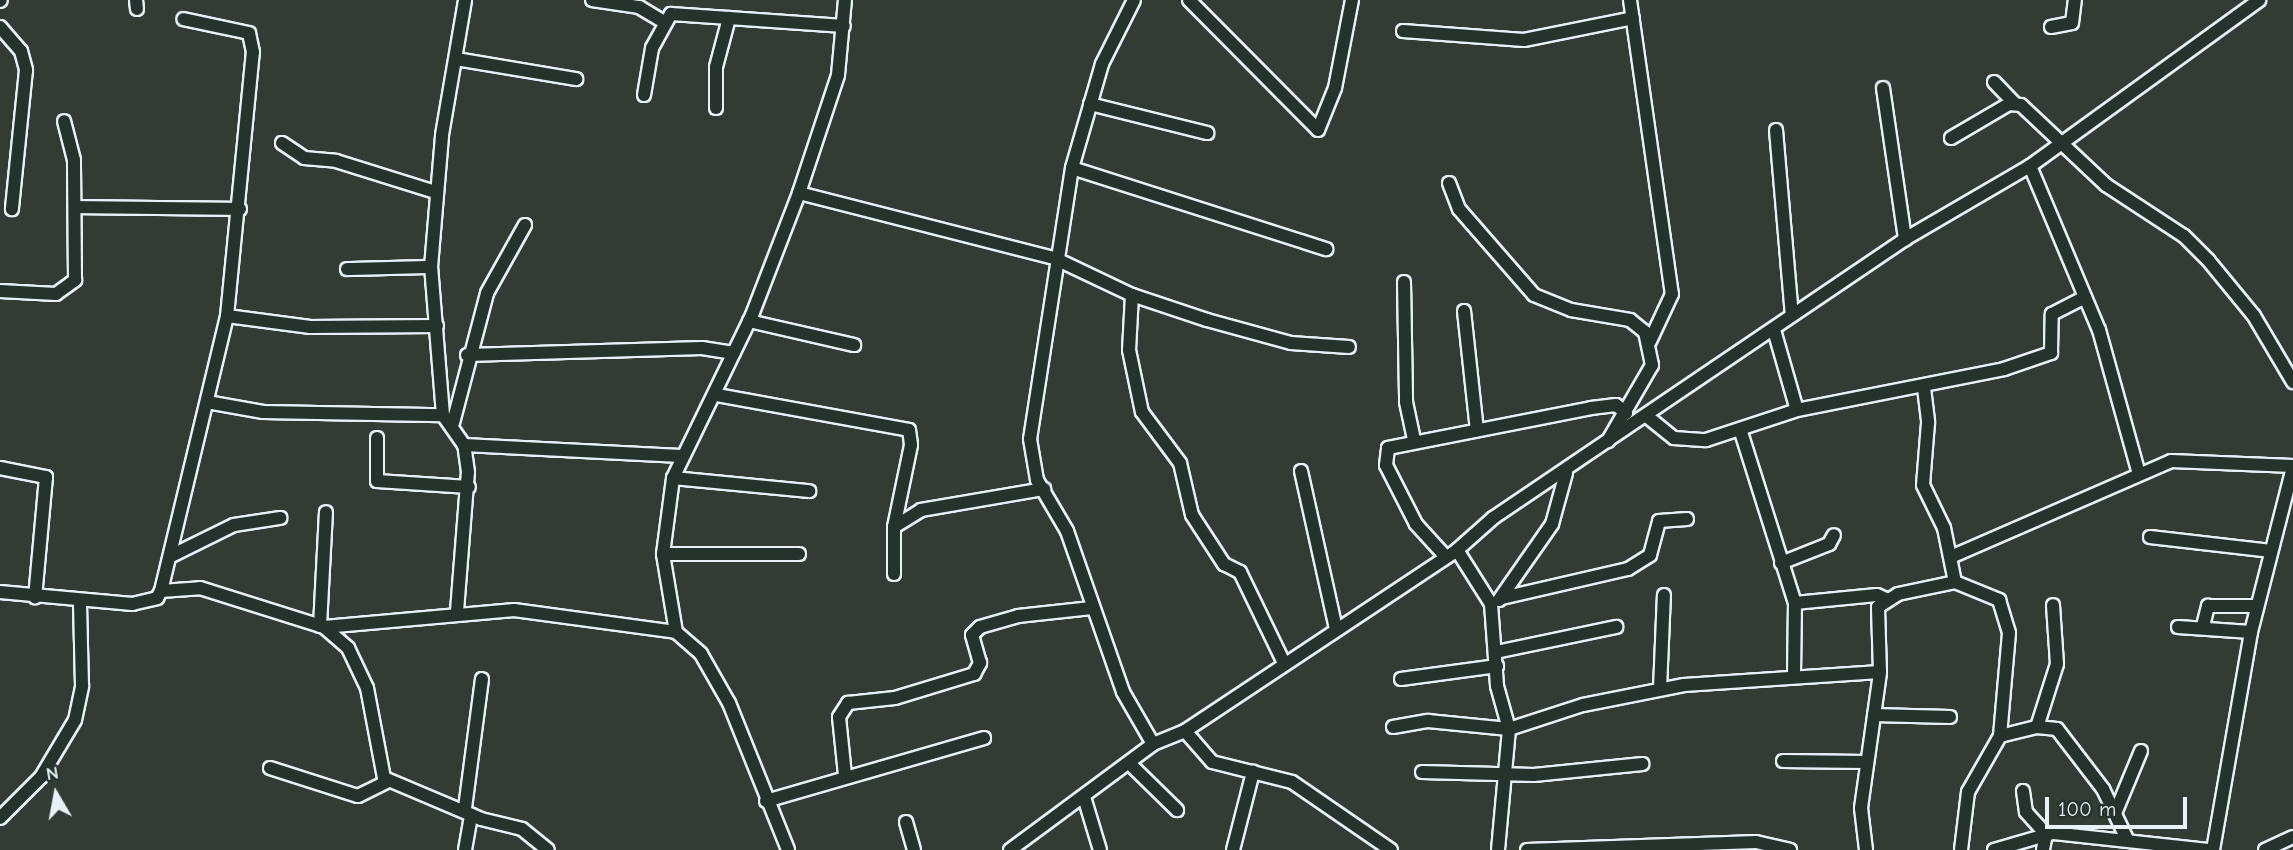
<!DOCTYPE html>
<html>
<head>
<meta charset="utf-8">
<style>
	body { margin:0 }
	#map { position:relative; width:2293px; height:850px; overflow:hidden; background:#333c34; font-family:"Comic Neue",sans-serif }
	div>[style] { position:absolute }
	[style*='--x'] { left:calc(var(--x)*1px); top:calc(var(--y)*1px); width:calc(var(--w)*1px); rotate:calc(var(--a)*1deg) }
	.roads { filter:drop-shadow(2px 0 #e8f1f8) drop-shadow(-2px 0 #e8f1f8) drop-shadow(0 2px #e8f1f8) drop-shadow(0 -2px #e8f1f8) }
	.minor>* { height:12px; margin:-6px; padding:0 6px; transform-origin:6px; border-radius:6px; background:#26332d }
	span { translate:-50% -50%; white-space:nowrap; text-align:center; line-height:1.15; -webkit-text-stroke:7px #26332d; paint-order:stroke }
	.north { position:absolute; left:21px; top:759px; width:70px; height:70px; -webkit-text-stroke:5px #26332d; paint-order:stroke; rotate:350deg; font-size:19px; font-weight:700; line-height:28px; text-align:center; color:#e8f1f8 }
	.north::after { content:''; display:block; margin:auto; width:24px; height:32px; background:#e8f1f8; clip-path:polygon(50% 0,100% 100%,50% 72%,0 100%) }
	.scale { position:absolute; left:2045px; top:797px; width:142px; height:32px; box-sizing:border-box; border:4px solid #e8f1f8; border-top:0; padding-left:9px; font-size:21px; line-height:24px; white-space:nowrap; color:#e8f1f8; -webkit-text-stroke:5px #26332d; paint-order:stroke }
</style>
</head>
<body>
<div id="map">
	<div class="roads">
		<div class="minor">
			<div style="--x:136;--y:0;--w:9;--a:84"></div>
			<div style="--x:592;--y:0;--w:48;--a:8.5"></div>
			<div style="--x:639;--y:7;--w:29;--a:31"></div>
			<div style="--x:1134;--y:0;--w:72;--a:116.6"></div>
			<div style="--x:1102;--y:64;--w:108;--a:106.1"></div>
			<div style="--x:1072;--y:168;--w:274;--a:98.8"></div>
			<div style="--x:1030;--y:439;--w:42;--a:80.3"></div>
			<div style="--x:1037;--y:480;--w:59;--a:59.5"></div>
			<div style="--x:1067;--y:531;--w:170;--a:70.8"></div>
			<div style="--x:1123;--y:692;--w:60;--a:60"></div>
			<div style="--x:1189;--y:0;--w:183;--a:45.2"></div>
			<div style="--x:1318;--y:130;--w:45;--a:-68"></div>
			<div style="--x:1335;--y:88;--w:90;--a:-79.1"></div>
			<div style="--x:1630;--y:0;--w:297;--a:81.9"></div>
			<div style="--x:1672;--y:294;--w:52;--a:115.1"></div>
			<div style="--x:0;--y:1;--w:1;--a:-45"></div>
			<div style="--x:0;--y:27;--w:32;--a:49"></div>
			<div style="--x:21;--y:51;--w:20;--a:75"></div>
			<div style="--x:26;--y:70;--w:140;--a:95.8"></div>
			<div style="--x:2051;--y:27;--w:21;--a:-11"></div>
			<div style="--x:2072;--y:23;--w:23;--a:-83"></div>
			<div style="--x:1403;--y:31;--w:121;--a:4.3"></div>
			<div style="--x:1524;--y:40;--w:111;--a:-11.4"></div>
			<div style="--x:456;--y:59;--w:122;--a:9.5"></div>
			<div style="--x:1994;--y:82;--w:29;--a:46"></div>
			<div style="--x:1883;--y:88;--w:153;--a:81.7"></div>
			<div style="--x:644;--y:95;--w:48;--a:-80.3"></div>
			<div style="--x:652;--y:48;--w:39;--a:-61"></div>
			<div style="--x:671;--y:14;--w:58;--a:3.9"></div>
			<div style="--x:1090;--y:104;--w:121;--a:13.9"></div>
			<div style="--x:716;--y:108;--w:41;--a:-90"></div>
			<div style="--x:716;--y:67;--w:51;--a:-75.1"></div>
			<div style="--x:729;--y:18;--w:115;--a:4"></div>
			<div style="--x:1776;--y:130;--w:186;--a:85.1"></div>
			<div style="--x:1951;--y:138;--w:67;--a:-30.4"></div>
			<div style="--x:2009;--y:104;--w:12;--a:5"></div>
			<div style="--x:2021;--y:105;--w:117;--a:43.3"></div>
			<div style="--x:2106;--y:185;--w:93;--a:33.2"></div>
			<div style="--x:2184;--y:236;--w:34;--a:45"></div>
			<div style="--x:2208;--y:260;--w:72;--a:50.6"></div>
			<div style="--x:2254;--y:316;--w:77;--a:59.4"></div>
			<div style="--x:282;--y:143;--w:27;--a:34"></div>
			<div style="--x:304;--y:158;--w:32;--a:5"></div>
			<div style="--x:336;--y:161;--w:104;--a:17.4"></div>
			<div style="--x:2030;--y:166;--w:178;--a:67.2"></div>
			<div style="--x:2099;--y:330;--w:146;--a:74.5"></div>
			<div style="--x:1072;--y:168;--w:267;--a:17.7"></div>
			<div style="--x:1449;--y:183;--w:28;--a:69"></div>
			<div style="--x:1459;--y:209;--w:114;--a:48.9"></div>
			<div style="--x:1534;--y:295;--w:40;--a:22"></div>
			<div style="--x:1571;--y:310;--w:60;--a:9.6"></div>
			<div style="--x:1630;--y:320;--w:19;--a:39"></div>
			<div style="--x:1645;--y:332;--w:34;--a:78"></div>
			<div style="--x:1652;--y:365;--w:88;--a:120.1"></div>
			<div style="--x:799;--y:193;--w:263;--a:14.3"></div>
			<div style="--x:1054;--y:258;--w:86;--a:25.4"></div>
			<div style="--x:1132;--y:295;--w:79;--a:18.4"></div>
			<div style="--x:1207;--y:320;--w:87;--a:15.3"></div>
			<div style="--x:1291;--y:343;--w:58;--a:3.9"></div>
			<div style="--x:76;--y:207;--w:164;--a:0.7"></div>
			<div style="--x:347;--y:269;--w:84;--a:-1.4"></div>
			<div style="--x:1404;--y:282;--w:120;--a:89"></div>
			<div style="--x:1406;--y:402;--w:40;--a:78"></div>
			<div style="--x:0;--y:291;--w:56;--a:3.1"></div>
			<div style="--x:56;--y:294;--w:24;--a:-36"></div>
			<div style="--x:75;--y:280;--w:120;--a:-90.5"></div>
			<div style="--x:74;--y:160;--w:40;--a:-104.4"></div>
			<div style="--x:1132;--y:295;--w:55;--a:93.1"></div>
			<div style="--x:1129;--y:350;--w:63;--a:78.2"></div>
			<div style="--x:1142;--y:412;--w:64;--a:53.3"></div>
			<div style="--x:1180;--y:463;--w:53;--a:77"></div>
			<div style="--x:1192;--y:515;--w:59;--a:56.9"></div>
			<div style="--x:1224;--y:564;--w:18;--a:27"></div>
			<div style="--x:1240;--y:572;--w:99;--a:64.2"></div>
			<div style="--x:1464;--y:311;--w:120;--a:83.8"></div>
			<div style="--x:227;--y:316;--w:84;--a:7.5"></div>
			<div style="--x:310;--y:327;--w:127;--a:-0.5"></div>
			<div style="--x:749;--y:321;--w:108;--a:12.9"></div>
			<div style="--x:1774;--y:330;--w:83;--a:74"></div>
			<div style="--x:467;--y:355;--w:235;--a:-1.7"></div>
			<div style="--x:702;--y:348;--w:32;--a:9"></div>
			<div style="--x:1924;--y:388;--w:35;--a:83"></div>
			<div style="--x:1928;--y:423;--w:62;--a:94.6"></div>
			<div style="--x:1923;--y:485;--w:48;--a:64"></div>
			<div style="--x:1944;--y:528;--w:55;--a:78.5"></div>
			<div style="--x:717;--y:395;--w:195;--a:10.3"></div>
			<div style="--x:909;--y:430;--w:15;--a:82"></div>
			<div style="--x:911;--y:445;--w:84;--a:101.7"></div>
			<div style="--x:894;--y:527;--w:47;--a:90"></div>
			<div style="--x:207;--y:402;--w:57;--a:10.1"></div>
			<div style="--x:263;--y:412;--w:180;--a:1"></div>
			<div style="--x:1649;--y:418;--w:32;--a:39"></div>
			<div style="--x:1674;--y:438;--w:32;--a:4"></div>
			<div style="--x:1706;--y:440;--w:96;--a:-18.2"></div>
			<div style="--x:1797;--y:410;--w:211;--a:-11.2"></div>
			<div style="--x:2004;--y:369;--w:50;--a:-18.8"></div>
			<div style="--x:2051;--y:353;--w:39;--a:-89"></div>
			<div style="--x:2052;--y:314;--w:37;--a:-27"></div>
			<div style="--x:453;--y:423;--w:134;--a:-75.3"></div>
			<div style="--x:487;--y:293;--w:78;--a:-60.8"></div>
			<div style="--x:1741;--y:432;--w:179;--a:72.5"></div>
			<div style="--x:1795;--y:603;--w:72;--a:90.8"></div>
			<div style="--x:377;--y:438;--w:43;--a:90"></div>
			<div style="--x:377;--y:481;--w:92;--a:3.7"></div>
			<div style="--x:464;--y:445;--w:217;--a:2.9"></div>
			<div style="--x:0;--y:468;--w:47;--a:11.1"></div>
			<div style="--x:46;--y:477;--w:121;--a:95.2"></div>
			<div style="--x:1301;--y:471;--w:162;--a:77.5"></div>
			<div style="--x:673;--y:478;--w:137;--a:5.5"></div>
			<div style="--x:894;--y:527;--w:32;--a:-32"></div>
			<div style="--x:921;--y:510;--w:125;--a:-9.7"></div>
			<div style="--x:2150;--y:537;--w:122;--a:6.6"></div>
			<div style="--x:1457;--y:550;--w:64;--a:57.8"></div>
			<div style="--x:1491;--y:604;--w:82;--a:85.8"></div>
			<div style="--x:1497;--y:686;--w:45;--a:74.4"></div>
			<div style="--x:1509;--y:729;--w:121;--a:95.2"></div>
			<div style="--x:663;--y:554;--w:136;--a:0"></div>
			<div style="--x:173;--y:555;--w:68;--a:-26.2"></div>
			<div style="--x:234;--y:525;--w:47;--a:-8.7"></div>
			<div style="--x:1953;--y:556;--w:238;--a:-23.5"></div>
			<div style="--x:2171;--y:461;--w:122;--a:2.3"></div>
			<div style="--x:1446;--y:557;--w:45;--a:-132.3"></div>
			<div style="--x:1416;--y:524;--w:66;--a:-117"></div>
			<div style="--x:1386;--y:465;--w:17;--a:-83"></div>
			<div style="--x:1388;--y:448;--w:207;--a:-11.1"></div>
			<div style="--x:1591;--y:408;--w:25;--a:-7"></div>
			<div style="--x:1616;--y:405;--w:13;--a:39"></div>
			<div style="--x:1781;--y:563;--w:52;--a:-21.6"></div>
			<div style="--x:1829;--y:544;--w:10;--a:-61"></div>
			<div style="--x:161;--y:591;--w:283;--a:-76.5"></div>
			<div style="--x:227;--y:316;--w:265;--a:-84.4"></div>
			<div style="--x:253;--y:52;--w:19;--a:-102"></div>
			<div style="--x:249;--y:33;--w:67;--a:-168"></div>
			<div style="--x:0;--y:592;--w:133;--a:5.2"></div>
			<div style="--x:132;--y:604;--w:26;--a:-13"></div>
			<div style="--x:157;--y:598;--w:8;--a:-60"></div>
			<div style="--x:161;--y:591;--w:39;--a:-4"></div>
			<div style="--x:200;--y:588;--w:130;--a:17.5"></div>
			<div style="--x:324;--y:627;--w:191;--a:-5.1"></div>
			<div style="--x:514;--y:610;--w:163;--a:7.7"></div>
			<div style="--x:676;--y:632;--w:33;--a:41"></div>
			<div style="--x:701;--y:654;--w:56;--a:60.3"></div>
			<div style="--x:729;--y:703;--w:158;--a:68.1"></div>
			<div style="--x:1502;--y:598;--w:129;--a:-13"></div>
			<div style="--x:1628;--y:569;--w:26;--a:-32"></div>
			<div style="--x:1650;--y:555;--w:35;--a:-75"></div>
			<div style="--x:1659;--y:521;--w:28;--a:-4"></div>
			<div style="--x:1499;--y:600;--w:93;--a:-55.1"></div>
			<div style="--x:1552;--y:524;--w:53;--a:-74.6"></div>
			<div style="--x:1795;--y:603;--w:82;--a:-5.6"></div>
			<div style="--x:1877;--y:595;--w:12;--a:24"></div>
			<div style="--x:457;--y:611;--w:139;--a:-85.5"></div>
			<div style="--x:468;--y:472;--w:27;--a:-98"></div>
			<div style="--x:464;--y:445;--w:37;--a:-125"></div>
			<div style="--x:443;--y:415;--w:148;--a:-94.6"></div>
			<div style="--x:431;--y:267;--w:132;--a:-85.2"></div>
			<div style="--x:442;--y:135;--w:137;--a:-80.3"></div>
			<div style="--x:320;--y:626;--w:114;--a:-87"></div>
			<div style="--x:2203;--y:626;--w:21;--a:-76"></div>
			<div style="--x:2208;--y:606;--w:49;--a:0"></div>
			<div style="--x:324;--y:627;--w:32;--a:41"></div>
			<div style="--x:348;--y:648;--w:44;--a:64.6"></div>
			<div style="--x:367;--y:688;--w:92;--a:79.3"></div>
			<div style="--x:384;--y:778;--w:105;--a:22.9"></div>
			<div style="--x:481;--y:819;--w:42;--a:13.7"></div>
			<div style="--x:522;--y:829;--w:33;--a:39"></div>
			<div style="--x:2178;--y:627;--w:73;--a:3.9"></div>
			<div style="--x:676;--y:632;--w:79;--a:-99.5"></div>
			<div style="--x:663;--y:554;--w:77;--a:-82.5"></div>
			<div style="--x:673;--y:478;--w:181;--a:-64.1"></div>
			<div style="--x:752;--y:315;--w:131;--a:-68.9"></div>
			<div style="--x:799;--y:193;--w:124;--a:-71.7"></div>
			<div style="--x:838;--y:75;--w:75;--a:-84.7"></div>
			<div style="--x:1496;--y:652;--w:123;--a:-11.8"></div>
			<div style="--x:1401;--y:679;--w:97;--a:-7.7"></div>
			<div style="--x:1660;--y:689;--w:94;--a:-87.6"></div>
			<div style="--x:1874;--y:715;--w:76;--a:1.5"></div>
			<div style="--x:1393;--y:727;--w:36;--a:-10"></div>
			<div style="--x:1428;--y:721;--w:81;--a:5.6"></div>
			<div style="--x:1509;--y:729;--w:78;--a:-18"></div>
			<div style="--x:1583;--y:705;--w:103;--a:-11.2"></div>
			<div style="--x:1684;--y:685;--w:196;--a:-3.8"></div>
			<div style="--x:2037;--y:727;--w:66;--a:-72.4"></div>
			<div style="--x:2057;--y:664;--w:59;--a:-93.9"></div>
			<div style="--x:1185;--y:731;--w:41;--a:48.9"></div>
			<div style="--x:1212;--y:762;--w:82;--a:14"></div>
			<div style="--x:1292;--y:782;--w:120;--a:34.5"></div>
			<div style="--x:2000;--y:736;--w:38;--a:-14"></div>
			<div style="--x:2037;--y:727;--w:20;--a:6"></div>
			<div style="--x:2057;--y:729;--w:76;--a:52.5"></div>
			<div style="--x:2103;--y:789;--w:55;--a:64.4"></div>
			<div style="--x:1783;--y:761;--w:83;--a:0.7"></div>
			<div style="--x:1130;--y:764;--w:66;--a:44.4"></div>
			<div style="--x:270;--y:768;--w:92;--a:17.7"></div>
			<div style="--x:358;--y:796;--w:32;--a:-26"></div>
			<div style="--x:1422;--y:772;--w:112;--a:1.5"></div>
			<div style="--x:1534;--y:775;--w:109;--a:-5.8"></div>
			<div style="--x:845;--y:775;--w:58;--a:-95.9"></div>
			<div style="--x:839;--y:717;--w:17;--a:-57"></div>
			<div style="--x:848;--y:703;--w:47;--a:-6.1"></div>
			<div style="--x:895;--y:698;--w:83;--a:-16.9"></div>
			<div style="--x:974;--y:674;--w:13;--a:-61"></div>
			<div style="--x:980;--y:663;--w:29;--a:-106"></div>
			<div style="--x:972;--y:635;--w:11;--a:-45"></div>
			<div style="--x:980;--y:627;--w:40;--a:-16"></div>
			<div style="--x:1018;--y:616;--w:74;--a:-6.2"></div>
			<div style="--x:2023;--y:791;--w:21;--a:82"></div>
			<div style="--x:2026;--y:812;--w:30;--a:48"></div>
			<div style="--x:2046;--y:834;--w:16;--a:101"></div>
			<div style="--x:1084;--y:797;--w:55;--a:73.2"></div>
			<div style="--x:766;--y:801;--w:227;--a:-16.1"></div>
			<div style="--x:465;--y:808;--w:130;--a:-82.5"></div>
			<div style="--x:2116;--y:811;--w:65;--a:-67.4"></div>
			<div style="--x:0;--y:818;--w:58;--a:-45"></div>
			<div style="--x:41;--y:777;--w:66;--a:-59.2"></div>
			<div style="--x:75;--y:720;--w:35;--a:-78"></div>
			<div style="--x:82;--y:686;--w:84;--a:-91.4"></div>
			<div style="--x:906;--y:822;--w:29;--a:74"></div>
			<div style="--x:465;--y:850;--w:36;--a:-80"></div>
			<div style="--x:1010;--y:850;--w:178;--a:-36.5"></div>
			<div style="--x:1153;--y:744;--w:35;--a:-22"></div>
			<div style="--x:1185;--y:731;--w:327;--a:-33.6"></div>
			<div style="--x:1457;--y:550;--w:48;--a:-41.6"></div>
			<div style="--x:1493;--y:518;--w:498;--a:-34.1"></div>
			<div style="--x:1905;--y:239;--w:145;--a:-30.3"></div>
			<div style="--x:2030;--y:166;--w:283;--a:-35.9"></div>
			<div style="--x:1233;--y:850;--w:81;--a:-75.6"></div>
			<div style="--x:1527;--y:850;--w:229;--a:-2"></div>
			<div style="--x:1756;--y:842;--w:35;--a:13"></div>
			<div style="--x:1866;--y:850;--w:42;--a:-96.8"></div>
			<div style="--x:1861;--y:808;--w:137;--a:-82"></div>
			<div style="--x:1880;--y:672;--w:65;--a:-91.8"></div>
			<div style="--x:1878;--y:607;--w:24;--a:-33"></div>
			<div style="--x:1898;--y:594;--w:58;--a:-11.9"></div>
			<div style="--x:1955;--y:582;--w:48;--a:22.2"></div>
			<div style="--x:1999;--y:600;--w:34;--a:73"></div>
			<div style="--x:2009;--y:633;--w:103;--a:95"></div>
			<div style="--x:2000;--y:736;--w:64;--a:119.7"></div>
			<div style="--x:1968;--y:792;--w:58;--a:96.9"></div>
			<div style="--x:1994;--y:850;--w:61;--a:-16.1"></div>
			<div style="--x:2053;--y:833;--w:157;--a:6.2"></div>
			<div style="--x:2213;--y:850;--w:221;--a:-80.1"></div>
			<div style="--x:2251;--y:632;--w:170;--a:-75.7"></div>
			<div style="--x:2265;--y:850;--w:31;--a:-25"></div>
		</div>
	</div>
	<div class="north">N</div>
	<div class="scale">100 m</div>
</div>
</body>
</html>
